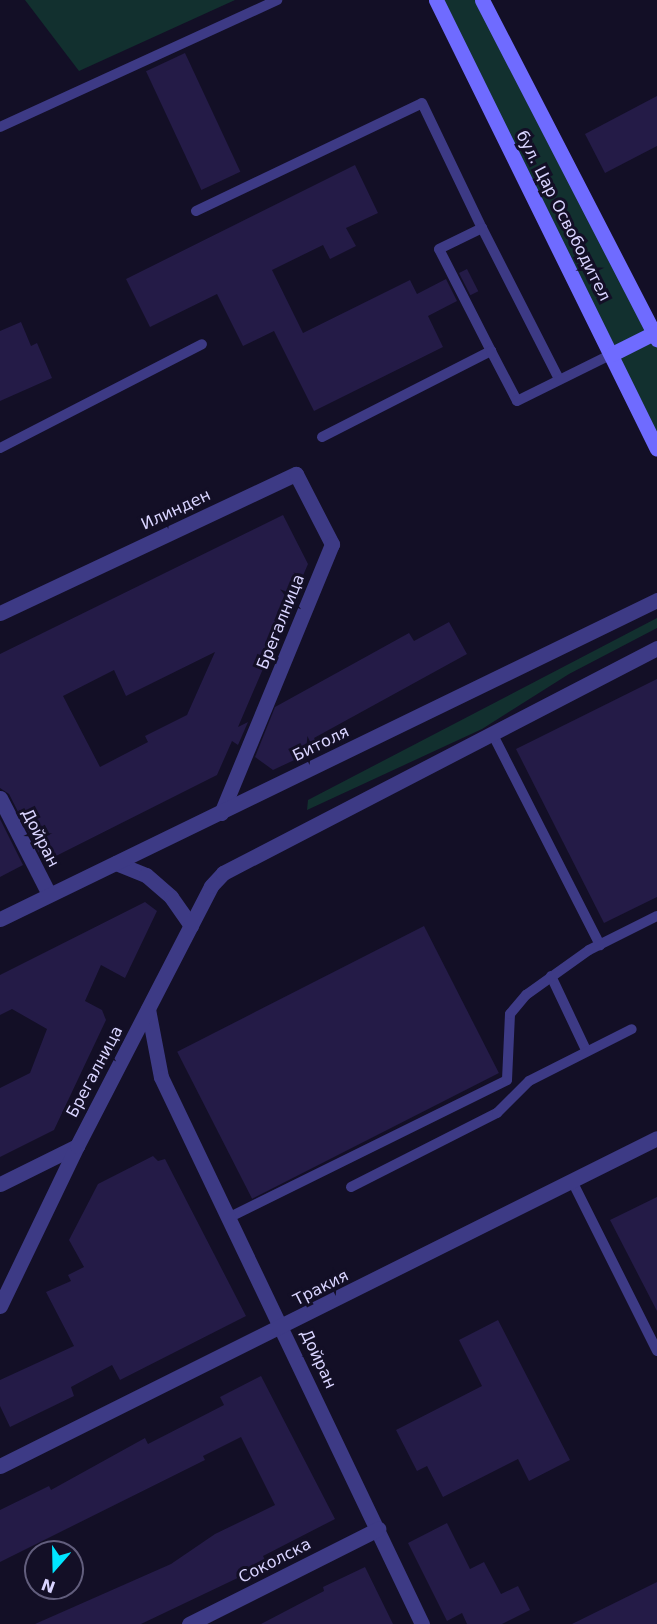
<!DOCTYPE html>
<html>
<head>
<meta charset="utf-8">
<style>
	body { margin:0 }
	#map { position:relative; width:657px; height:1624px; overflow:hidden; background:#130f26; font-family:"DejaVu Sans",sans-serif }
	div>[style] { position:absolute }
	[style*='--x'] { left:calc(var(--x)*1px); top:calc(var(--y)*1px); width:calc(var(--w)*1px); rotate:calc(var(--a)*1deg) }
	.green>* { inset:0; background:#12302f }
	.building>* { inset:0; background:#241b47; transform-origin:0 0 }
	.service>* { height:10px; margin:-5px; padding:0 5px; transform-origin:5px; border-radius:5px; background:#3d3a85 }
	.minor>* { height:15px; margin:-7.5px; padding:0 7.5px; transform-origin:7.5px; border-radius:7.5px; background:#3d3a85 }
	.tertiary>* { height:15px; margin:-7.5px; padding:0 7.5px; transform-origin:7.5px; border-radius:7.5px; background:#3d3a85 }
	.secondary>* { height:15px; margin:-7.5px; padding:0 7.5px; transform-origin:7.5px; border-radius:7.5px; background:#6f6bff }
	span { translate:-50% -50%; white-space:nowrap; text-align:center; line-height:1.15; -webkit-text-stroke:6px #130f26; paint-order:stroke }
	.street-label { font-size:16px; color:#d9d4ff }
	.north { position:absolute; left:24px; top:1540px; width:60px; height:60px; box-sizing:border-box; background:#130f26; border:2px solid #625e7d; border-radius:50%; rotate:200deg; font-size:16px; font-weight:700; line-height:24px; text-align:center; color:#d9d4ff }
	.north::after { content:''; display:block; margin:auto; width:21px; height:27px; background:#00e5ff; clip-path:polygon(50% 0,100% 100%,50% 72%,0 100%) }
</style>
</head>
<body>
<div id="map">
	<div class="green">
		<div style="clip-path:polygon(25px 0,235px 0,79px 71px)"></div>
		<div style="clip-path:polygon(436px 0,482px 0,657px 339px,657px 449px)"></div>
		<div style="clip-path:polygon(657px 618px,657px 628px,569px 674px,482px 729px,307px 810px,308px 800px)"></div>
	</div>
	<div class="building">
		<div style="left:185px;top:53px;width:131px;height:43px;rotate:65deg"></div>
		<div style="clip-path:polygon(657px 96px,657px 146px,605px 173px,585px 134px)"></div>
		<div style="clip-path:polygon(355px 165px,378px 213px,346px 228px,356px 246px,330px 259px,323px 245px,272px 270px,303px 333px,410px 280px,417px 294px,446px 279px,457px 301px,428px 316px,443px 347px,314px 411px,274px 331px,243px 346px,217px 294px,150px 327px,126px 279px)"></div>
		<div style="left:467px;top:269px;width:25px;height:9px;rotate:63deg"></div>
		<div style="clip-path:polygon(21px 322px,31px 346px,37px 343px,52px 378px,0 401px,0 331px)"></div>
		<div style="clip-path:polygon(evenodd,283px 515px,308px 564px,238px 727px,248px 722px,238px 745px,232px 741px,217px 775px,52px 858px,48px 851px,40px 855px,9px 794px,0 788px,0 654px,283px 515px,215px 652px,187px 715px,145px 736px,148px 742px,100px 767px,63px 696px,114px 670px,126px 696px,215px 652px)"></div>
		<div style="clip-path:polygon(449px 622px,467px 654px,314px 738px,320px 748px,273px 770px,255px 757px,275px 707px,409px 633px,414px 641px)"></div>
		<div style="clip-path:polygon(657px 679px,657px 897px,604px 923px,516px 749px)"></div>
		<div style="clip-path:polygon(0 819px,23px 865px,0 877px)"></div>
		<div style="clip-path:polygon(145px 902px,157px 911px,125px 978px,101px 965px,85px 1001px,102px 1010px,106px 1020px,54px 1130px,0 1157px,0 1088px,30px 1073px,47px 1029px,12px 1009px,0 1015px,0 975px)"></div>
		<div style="left:424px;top:926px;width:165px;height:277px;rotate:63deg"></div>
		<div style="clip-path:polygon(153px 1156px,158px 1161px,165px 1159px,246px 1316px,120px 1380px,112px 1365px,71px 1387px,74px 1396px,10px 1427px,0 1406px,0 1380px,74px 1346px,46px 1292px,71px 1281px,68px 1275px,84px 1267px,69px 1240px,98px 1184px)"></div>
		<div style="clip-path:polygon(657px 1197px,657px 1311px,610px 1220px)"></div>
		<div style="clip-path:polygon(498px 1320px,570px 1460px,529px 1481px,518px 1459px,443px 1497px,427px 1466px,417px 1471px,396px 1430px,482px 1386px,459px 1340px)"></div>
		<div style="clip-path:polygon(261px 1376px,335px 1519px,263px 1556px,267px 1564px,141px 1624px,35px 1624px,171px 1564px,215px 1534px,275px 1505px,241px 1437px,203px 1456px,205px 1460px,0 1562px,0 1510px,49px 1486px,51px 1490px,145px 1438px,148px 1444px,224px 1405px,220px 1397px)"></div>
		<div style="clip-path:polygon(447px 1523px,470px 1569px,484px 1562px,501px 1594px,518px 1586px,530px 1610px,502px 1624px,467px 1624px,462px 1613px,447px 1621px,408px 1543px)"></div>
		<div style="clip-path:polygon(365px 1567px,393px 1624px,261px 1624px,324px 1591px,323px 1587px)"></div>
		<div style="clip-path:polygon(657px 1582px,657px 1624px,572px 1624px)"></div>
	</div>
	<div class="service">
		<div style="--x:0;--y:127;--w:305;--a:-24.6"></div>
		<div style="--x:196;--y:211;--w:250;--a:-25.5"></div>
		<div style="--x:422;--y:103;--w:139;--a:64.4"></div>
		<div style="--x:491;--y:351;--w:114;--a:-117"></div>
		<div style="--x:439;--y:249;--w:48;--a:-26"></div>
		<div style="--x:482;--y:228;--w:169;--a:63"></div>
		<div style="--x:322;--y:437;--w:190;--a:-27"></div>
		<div style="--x:491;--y:351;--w:56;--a:62.5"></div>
		<div style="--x:517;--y:401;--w:106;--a:-26.3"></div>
		<div style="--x:0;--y:448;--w:227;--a:-27.2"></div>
		<div style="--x:493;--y:735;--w:236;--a:63"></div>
		<div style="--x:551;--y:976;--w:82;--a:64.7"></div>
		<div style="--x:572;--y:1181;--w:190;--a:63.4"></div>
		<div style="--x:351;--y:1187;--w:164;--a:-26.9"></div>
		<div style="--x:497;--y:1113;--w:45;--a:-45"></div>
		<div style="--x:529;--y:1081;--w:115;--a:-26.8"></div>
		<div style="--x:228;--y:1218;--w:311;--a:-26.3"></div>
		<div style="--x:507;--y:1080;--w:66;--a:-87.4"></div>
		<div style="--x:510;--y:1014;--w:25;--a:-50"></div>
		<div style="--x:526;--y:995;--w:77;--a:-35.5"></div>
		<div style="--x:589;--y:950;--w:76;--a:-26.6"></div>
	</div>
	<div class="minor">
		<div style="--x:0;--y:613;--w:327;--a:-25.2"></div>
		<div style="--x:296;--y:474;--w:79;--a:62.8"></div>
		<div style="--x:332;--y:544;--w:291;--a:112.4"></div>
		<div style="--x:0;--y:798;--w:108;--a:63"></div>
		<div style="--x:148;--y:1009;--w:69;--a:79.2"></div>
		<div style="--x:161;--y:1077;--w:606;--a:64.49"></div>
		<div style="--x:0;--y:1184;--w:86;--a:-26.3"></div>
		<div style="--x:0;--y:1466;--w:734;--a:-26.53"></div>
		<div style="--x:189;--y:1624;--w:212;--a:-26.7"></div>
	</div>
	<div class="tertiary">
		<div style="--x:116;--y:863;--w:32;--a:22"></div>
		<div style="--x:146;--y:875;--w:33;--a:41"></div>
		<div style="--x:171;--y:897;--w:35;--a:55"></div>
		<div style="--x:0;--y:919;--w:730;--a:-25.9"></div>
		<div style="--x:0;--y:1306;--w:178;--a:-64.3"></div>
		<div style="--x:77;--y:1146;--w:292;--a:-62.7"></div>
		<div style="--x:211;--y:886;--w:18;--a:-47"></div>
		<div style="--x:223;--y:873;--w:489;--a:-27.4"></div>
	</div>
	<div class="secondary">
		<div style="--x:436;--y:0;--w:500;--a:63.79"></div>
		<div style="--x:482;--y:0;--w:382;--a:62.7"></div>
		<div style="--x:612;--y:354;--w:47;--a:-26.6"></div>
	</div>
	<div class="street-label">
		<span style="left:563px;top:216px;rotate:63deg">бул. Цар Освободител</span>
		<span style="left:176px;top:510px;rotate:-25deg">Илинден</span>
		<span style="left:281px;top:622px;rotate:-68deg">Брегалница</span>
		<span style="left:321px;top:744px;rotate:-26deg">Битоля</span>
		<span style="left:40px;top:838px;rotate:63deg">Дойран</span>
		<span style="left:95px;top:1072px;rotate:-62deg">Брегалница</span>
		<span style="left:321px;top:1288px;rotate:-27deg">Тракия</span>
		<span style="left:318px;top:1359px;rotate:65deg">Дойран</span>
		<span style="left:275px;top:1561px;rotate:-27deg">Соколска</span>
	</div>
	<div class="north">N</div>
</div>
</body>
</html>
